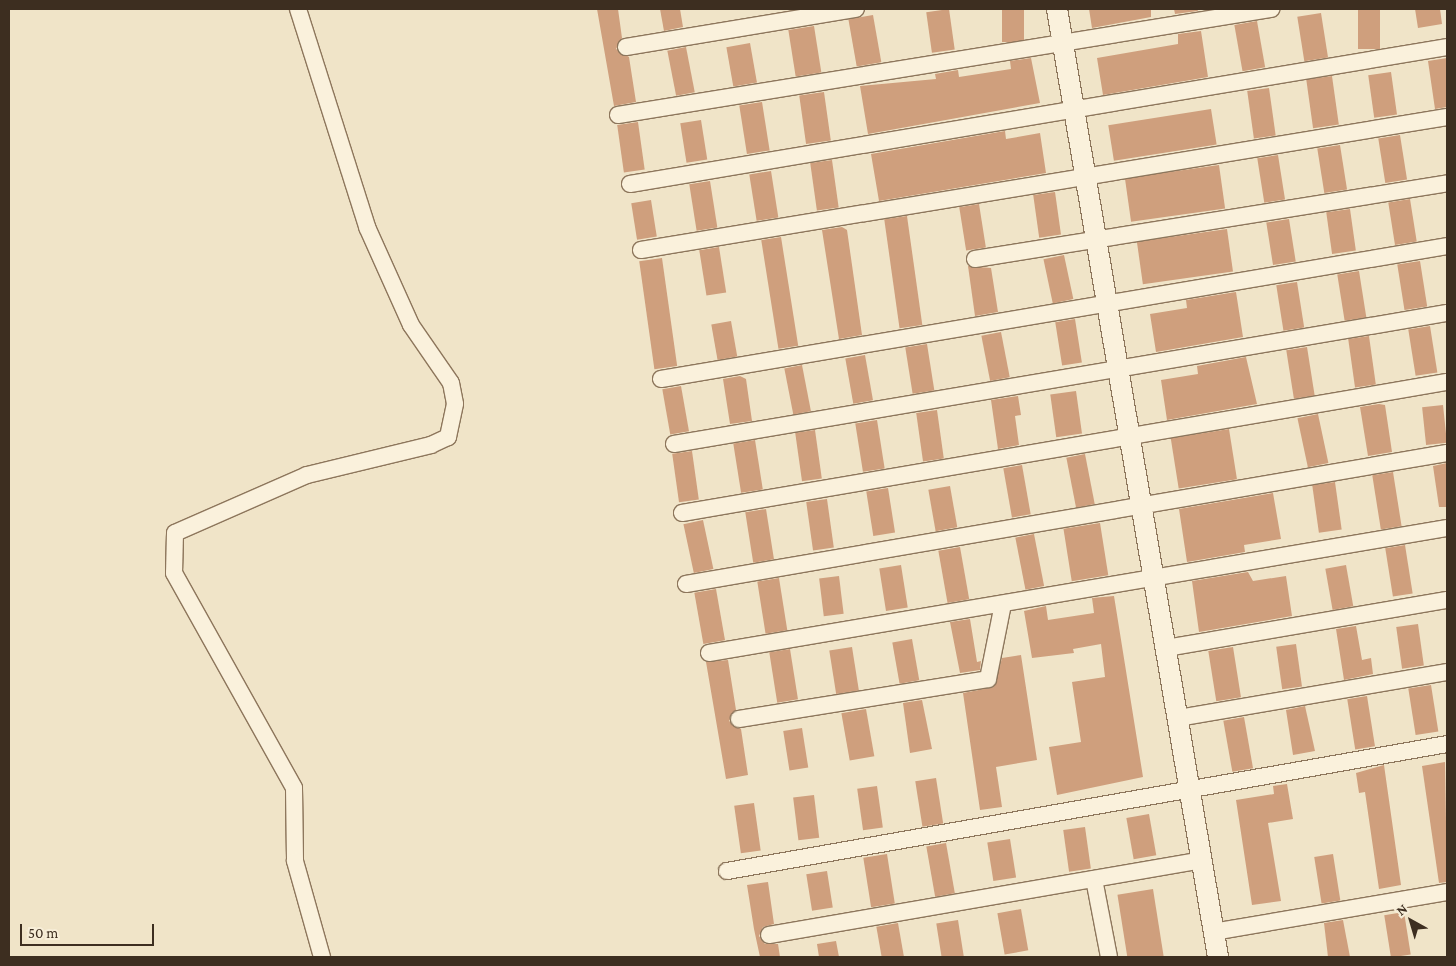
<!DOCTYPE html>
<html>
<head>
<meta charset="utf-8">
<style>
	body { margin:0 }
	#map { position:relative; width:1456px; height:966px; overflow:hidden; background:#f0e4c8; font-family:"Crimson Pro",serif }
	div>[style] { position:absolute }
	[style*='--x'] { left:calc(var(--x)*1px); top:calc(var(--y)*1px); width:calc(var(--w)*1px); rotate:calc(var(--a)*1deg) }
	.building>* { inset:0; background:#cf9f7d; transform-origin:0 0 }
	.roads { filter:drop-shadow(1px 0 #8d765c) drop-shadow(-1px 0 #8d765c) drop-shadow(0 1px #8d765c) drop-shadow(0 -1px #8d765c) }
	.minor>* { height:16px; margin:-8px; padding:0 8px; transform-origin:8px; border-radius:8px; background:#faf1dc }
	.tertiary>* { height:20px; margin:-10px; padding:0 10px; transform-origin:10px; border-radius:10px; background:#faf1dc }
	span { translate:-50% -50%; white-space:nowrap; text-align:center; line-height:1.15; -webkit-text-stroke:4px #f7eed8; paint-order:stroke }
	.frame { position:absolute; inset:0; border:10px solid #3d2e20; pointer-events:none }
	.north { position:absolute; left:1386px; top:896px; width:50px; height:50px; -webkit-text-stroke:4px #f7eed8; paint-order:stroke; rotate:321deg; font-size:14px; font-weight:700; line-height:20px; text-align:center; color:#3d2e20 }
	.north::after { content:''; display:block; margin:auto; width:18px; height:22px; background:#3d2e20; clip-path:polygon(50% 0,100% 100%,50% 72%,0 100%) }
	.scale { position:absolute; left:20px; top:924px; width:134px; height:22px; box-sizing:border-box; border:2px solid #3d2e20; border-top:0; padding-left:6px; font-size:15px; line-height:18px; white-space:nowrap; color:#3d2e20; -webkit-text-stroke:4px #f7eed8; paint-order:stroke }
</style>
</head>
<body>
<div id="map">
	<div class="building">
		<div style="clip-path:polygon(597px 9px,618px 9px,622px 38px,616px 49px,629px 57px,636px 102px,614px 106px)"></div>
		<div style="clip-path:polygon(660px 9px,680px 9px,683px 27px,664px 31px)"></div>
		<div style="left:949px;top:9px;width:41px;height:23px;rotate:82deg"></div>
		<div style="left:1002px;top:9px;width:22px;height:33px"></div>
		<div style="clip-path:polygon(1089px 9px,1151px 9px,1151px 17px,1092px 28px)"></div>
		<div style="clip-path:polygon(1174px 9px,1197px 9px,1198px 11px,1175px 14px)"></div>
		<div style="left:1358px;top:9px;width:22px;height:40px"></div>
		<div style="clip-path:polygon(1415px 9px,1440px 9px,1442px 24px,1418px 28px)"></div>
		<div style="left:1321px;top:13px;width:45px;height:24px;rotate:81deg"></div>
		<div style="left:873px;top:15px;width:48px;height:25px;rotate:80deg"></div>
		<div style="left:1257px;top:21px;width:47px;height:23px;rotate:80deg"></div>
		<div style="left:814px;top:26px;width:47px;height:26px;rotate:81deg"></div>
		<div style="clip-path:polygon(1201px 31px,1208px 77px,1103px 95px,1097px 58px,1178px 44px,1178px 34px)"></div>
		<div style="left:750px;top:43px;width:40px;height:24px;rotate:80deg"></div>
		<div style="left:686px;top:47px;width:46px;height:19px;rotate:79deg"></div>
		<div style="clip-path:polygon(1031px 58px,1040px 103px,868px 134px,860px 86px,936px 79px,935px 74px,958px 70px,959px 77px,1011px 69px,1010px 61px)"></div>
		<div style="clip-path:polygon(1447px 58px,1447px 107px,1435px 109px,1428px 61px)"></div>
		<div style="left:1391px;top:72px;width:43px;height:23px;rotate:82deg"></div>
		<div style="left:1332px;top:76px;width:49px;height:26px;rotate:82deg"></div>
		<div style="left:1269px;top:88px;width:48px;height:22px;rotate:82deg"></div>
		<div style="left:824px;top:92px;width:49px;height:25px;rotate:82deg"></div>
		<div style="left:762px;top:102px;width:49px;height:23px;rotate:81deg"></div>
		<div style="left:1211px;top:109px;width:36px;height:104px;rotate:81deg"></div>
		<div style="left:701px;top:120px;width:40px;height:21px;rotate:81deg"></div>
		<div style="left:638px;top:122px;width:48px;height:21px;rotate:82deg"></div>
		<div style="clip-path:polygon(1005px 131px,1006px 139px,1040px 133px,1046px 173px,879px 201px,871px 154px)"></div>
		<div style="left:1400px;top:135px;width:45px;height:22px;rotate:81deg"></div>
		<div style="left:1340px;top:145px;width:45px;height:23px;rotate:81deg"></div>
		<div style="left:1278px;top:155px;width:45px;height:21px;rotate:81deg"></div>
		<div style="left:832px;top:160px;width:48px;height:22px;rotate:82deg"></div>
		<div style="left:1219px;top:165px;width:44px;height:95px;rotate:82deg"></div>
		<div style="left:771px;top:171px;width:47px;height:22px;rotate:81deg"></div>
		<div style="left:710px;top:181px;width:47px;height:21px;rotate:81deg"></div>
		<div style="left:1055px;top:192px;width:43px;height:22px;rotate:82deg"></div>
		<div style="left:1410px;top:199px;width:43px;height:22px;rotate:81deg"></div>
		<div style="left:651px;top:200px;width:37px;height:20px;rotate:81deg"></div>
		<div style="left:979px;top:204px;width:44px;height:20px;rotate:81deg"></div>
		<div style="left:1350px;top:209px;width:42px;height:24px;rotate:82deg"></div>
		<div style="left:907px;top:216px;width:110px;height:23px;rotate:82deg"></div>
		<div style="left:1289px;top:219px;width:43px;height:23px;rotate:81deg"></div>
		<div style="clip-path:polygon(842px 227px,847px 230px,862px 335px,839px 339px,822px 230px)"></div>
		<div style="left:1227px;top:229px;width:43px;height:91px;rotate:82deg"></div>
		<div style="left:781px;top:237px;width:110px;height:20px;rotate:81deg"></div>
		<div style="left:719px;top:247px;width:46px;height:20px;rotate:81deg"></div>
		<div style="left:1064px;top:255px;width:45px;height:21px;rotate:78deg"></div>
		<div style="left:662px;top:258px;width:109px;height:23px;rotate:82deg"></div>
		<div style="left:1420px;top:261px;width:46px;height:23px;rotate:81deg"></div>
		<div style="clip-path:polygon(968px 266px,991px 268px,998px 312px,975px 316px)"></div>
		<div style="left:1359px;top:271px;width:47px;height:22px;rotate:81deg"></div>
		<div style="left:1297px;top:282px;width:46px;height:21px;rotate:81deg"></div>
		<div style="clip-path:polygon(1236px 292px,1243px 337px,1156px 352px,1150px 314px,1187px 308px,1186px 300px)"></div>
		<div style="left:1075px;top:319px;width:44px;height:20px;rotate:81deg"></div>
		<div style="left:731px;top:321px;width:36px;height:20px;rotate:80deg"></div>
		<div style="left:1430px;top:326px;width:47px;height:22px;rotate:81deg"></div>
		<div style="left:1001px;top:332px;width:46px;height:20px;rotate:79deg"></div>
		<div style="left:1369px;top:336px;width:49px;height:21px;rotate:82deg"></div>
		<div style="left:927px;top:344px;width:47px;height:22px;rotate:81deg"></div>
		<div style="left:1307px;top:347px;width:49px;height:21px;rotate:81deg"></div>
		<div style="left:865px;top:355px;width:46px;height:20px;rotate:80deg"></div>
		<div style="clip-path:polygon(1246px 357px,1257px 404px,1167px 420px,1161px 380px,1198px 374px,1197px 366px)"></div>
		<div style="left:802px;top:365px;width:47px;height:18px;rotate:79deg"></div>
		<div style="clip-path:polygon(740px 376px,746px 379px,752px 421px,730px 424px,723px 379px)"></div>
		<div style="left:681px;top:386px;width:46px;height:19px;rotate:80deg"></div>
		<div style="left:1076px;top:391px;width:43px;height:26px;rotate:82deg"></div>
		<div style="clip-path:polygon(1018px 396px,1021px 415px,1015px 416px,1019px 445px,998px 449px,991px 400px)"></div>
		<div style="clip-path:polygon(1379px 404px,1385px 405px,1392px 452px,1368px 456px,1360px 407px)"></div>
		<div style="left:1443px;top:405px;width:38px;height:21px;rotate:84deg"></div>
		<div style="left:937px;top:410px;width:49px;height:21px;rotate:82deg"></div>
		<div style="left:1318px;top:414px;width:50px;height:21px;rotate:78deg"></div>
		<div style="left:877px;top:420px;width:49px;height:22px;rotate:81deg"></div>
		<div style="left:1229px;top:429px;width:51px;height:59px;rotate:81deg"></div>
		<div style="left:815px;top:430px;width:49px;height:20px;rotate:82deg"></div>
		<div style="left:755px;top:440px;width:50px;height:22px;rotate:81deg"></div>
		<div style="left:692px;top:451px;width:49px;height:20px;rotate:82deg"></div>
		<div style="left:1085px;top:454px;width:51px;height:19px;rotate:79deg"></div>
		<div style="clip-path:polygon(1447px 463px,1447px 507px,1439px 507px,1433px 466px)"></div>
		<div style="left:1022px;top:465px;width:50px;height:19px;rotate:80deg"></div>
		<div style="left:1393px;top:472px;width:55px;height:21px;rotate:81deg"></div>
		<div style="left:1335px;top:482px;width:48px;height:23px;rotate:82deg"></div>
		<div style="left:950px;top:486px;width:42px;height:22px;rotate:80deg"></div>
		<div style="left:888px;top:488px;width:45px;height:22px;rotate:81deg"></div>
		<div style="clip-path:polygon(1273px 493px,1281px 539px,1244px 545px,1245px 552px,1187px 562px,1179px 509px)"></div>
		<div style="left:827px;top:499px;width:49px;height:21px;rotate:82deg"></div>
		<div style="left:766px;top:509px;width:51px;height:21px;rotate:81deg"></div>
		<div style="left:703px;top:520px;width:50px;height:20px;rotate:78deg"></div>
		<div style="left:1100px;top:523px;width:53px;height:37px;rotate:81deg"></div>
		<div style="left:1034px;top:534px;width:53px;height:19px;rotate:79deg"></div>
		<div style="left:1405px;top:545px;width:49px;height:20px;rotate:81deg"></div>
		<div style="left:960px;top:547px;width:53px;height:22px;rotate:80deg"></div>
		<div style="left:901px;top:565px;width:43px;height:22px;rotate:81deg"></div>
		<div style="left:1346px;top:565px;width:42px;height:21px;rotate:80deg"></div>
		<div style="clip-path:polygon(1248px 572px,1253px 581px,1286px 576px,1292px 616px,1199px 632px,1192px 581px)"></div>
		<div style="left:839px;top:576px;width:38px;height:20px;rotate:83deg"></div>
		<div style="left:779px;top:578px;width:53px;height:22px;rotate:81deg"></div>
		<div style="left:716px;top:589px;width:52px;height:22px;rotate:80deg"></div>
		<div style="clip-path:polygon(1114px 596px,1143px 777px,1057px 795px,1049px 747px,1081px 742px,1072px 682px,1105px 677px,1101px 644px,1073px 649px,1074px 653px,1032px 658px,1024px 611px,1046px 606px,1048px 620px,1094px 613px,1092px 598px)"></div>
		<div style="clip-path:polygon(970px 619px,977px 662px,981px 661px,980px 670px,960px 673px,950px 622px)"></div>
		<div style="left:1418px;top:624px;width:42px;height:22px;rotate:82deg"></div>
		<div style="clip-path:polygon(1356px 626px,1362px 660px,1371px 658px,1373px 674px,1344px 680px,1336px 629px)"></div>
		<div style="left:912px;top:639px;width:42px;height:20px;rotate:80deg"></div>
		<div style="left:1296px;top:644px;width:43px;height:20px;rotate:82deg"></div>
		<div style="left:852px;top:647px;width:44px;height:23px;rotate:81deg"></div>
		<div style="left:1233px;top:647px;width:51px;height:25px;rotate:81deg"></div>
		<div style="left:790px;top:649px;width:51px;height:21px;rotate:81deg"></div>
		<div style="clip-path:polygon(1021px 655px,1037px 760px,996px 767px,1002px 807px,980px 810px,963px 693px,994px 687px,1002px 658px)"></div>
		<div style="clip-path:polygon(728px 660px,736px 710px,729px 721px,741px 729px,748px 775px,726px 779px,706px 662px)"></div>
		<div style="left:1431px;top:685px;width:47px;height:23px;rotate:81deg"></div>
		<div style="left:1367px;top:696px;width:51px;height:20px;rotate:81deg"></div>
		<div style="clip-path:polygon(922px 700px,932px 749px,910px 753px,903px 703px)"></div>
		<div style="clip-path:polygon(1305px 706px,1315px 751px,1293px 755px,1286px 710px)"></div>
		<div style="left:866px;top:709px;width:48px;height:25px;rotate:80deg"></div>
		<div style="left:1244px;top:717px;width:52px;height:21px;rotate:80deg"></div>
		<div style="left:802px;top:728px;width:40px;height:19px;rotate:81deg"></div>
		<div style="clip-path:polygon(1445px 762px,1447px 882px,1439px 883px,1422px 766px)"></div>
		<div style="clip-path:polygon(1384px 765px,1401px 885px,1379px 889px,1365px 792px,1359px 793px,1356px 773px)"></div>
		<div style="left:936px;top:778px;width:46px;height:21px;rotate:81deg"></div>
		<div style="clip-path:polygon(1287px 784px,1293px 819px,1268px 823px,1281px 901px,1252px 905px,1236px 800px,1274px 794px,1273px 786px)"></div>
		<div style="left:877px;top:786px;width:42px;height:20px;rotate:82deg"></div>
		<div style="left:814px;top:795px;width:43px;height:21px;rotate:83deg"></div>
		<div style="left:754px;top:803px;width:48px;height:20px;rotate:82deg"></div>
		<div style="left:1149px;top:814px;width:42px;height:23px;rotate:80deg"></div>
		<div style="left:1085px;top:827px;width:42px;height:22px;rotate:82deg"></div>
		<div style="left:1010px;top:839px;width:39px;height:23px;rotate:81deg"></div>
		<div style="left:946px;top:843px;width:51px;height:20px;rotate:80deg"></div>
		<div style="left:887px;top:854px;width:50px;height:24px;rotate:81deg"></div>
		<div style="left:1333px;top:854px;width:47px;height:19px;rotate:81deg"></div>
		<div style="left:827px;top:871px;width:37px;height:21px;rotate:81deg"></div>
		<div style="clip-path:polygon(768px 882px,774px 924px,763px 927px,759px 936px,765px 944px,778px 944px,780px 957px,760px 957px,754px 929px,747px 885px)"></div>
		<div style="left:1153px;top:889px;width:69px;height:36px;rotate:81deg"></div>
		<div style="left:1021px;top:909px;width:42px;height:24px;rotate:80deg"></div>
		<div style="left:1404px;top:912px;width:43px;height:20px;rotate:81deg"></div>
		<div style="left:958px;top:920px;width:37px;height:22px;rotate:81deg"></div>
		<div style="clip-path:polygon(1343px 920px,1350px 957px,1328px 957px,1324px 923px)"></div>
		<div style="left:898px;top:923px;width:35px;height:22px;rotate:80deg"></div>
		<div style="clip-path:polygon(836px 941px,839px 957px,819px 957px,817px 944px)"></div>
	</div>
	<div class="roads">
		<div class="minor">
			<div style="--x:298;--y:9;--w:229;--a:72.4"></div>
			<div style="--x:367;--y:227;--w:107;--a:65.8"></div>
			<div style="--x:411;--y:325;--w:70;--a:55.4"></div>
			<div style="--x:451;--y:383;--w:21;--a:79"></div>
			<div style="--x:455;--y:404;--w:34;--a:102"></div>
			<div style="--x:448;--y:437;--w:19;--a:155"></div>
			<div style="--x:431;--y:445;--w:128;--a:166.4"></div>
			<div style="--x:307;--y:475;--w:144;--a:156.3"></div>
			<div style="--x:175;--y:533;--w:40;--a:91.4"></div>
			<div style="--x:174;--y:573;--w:246;--a:60.8"></div>
			<div style="--x:294;--y:788;--w:73;--a:89.2"></div>
			<div style="--x:295;--y:861;--w:100;--a:74.3"></div>
			<div style="--x:626;--y:47;--w:233;--a:-9.4"></div>
			<div style="--x:618;--y:115;--w:662;--a:-9.22"></div>
			<div style="--x:630;--y:184;--w:828;--a:-9.52"></div>
			<div style="--x:641;--y:250;--w:817;--a:-9.37"></div>
			<div style="--x:975;--y:259;--w:478;--a:-9.1"></div>
			<div style="--x:661;--y:379;--w:797;--a:-9.6"></div>
			<div style="--x:674;--y:444;--w:784;--a:-9.62"></div>
			<div style="--x:682;--y:513;--w:776;--a:-9.72"></div>
			<div style="--x:686;--y:584;--w:772;--a:-9.77"></div>
			<div style="--x:1166;--y:648;--w:285;--a:-9.7"></div>
			<div style="--x:709;--y:653;--w:749;--a:-9.61"></div>
			<div style="--x:1178;--y:718;--w:273;--a:-9.7"></div>
			<div style="--x:739;--y:719;--w:252;--a:-9.1"></div>
			<div style="--x:988;--y:679;--w:76;--a:-78.7"></div>
			<div style="--x:727;--y:871;--w:731;--a:-10"></div>
			<div style="--x:1094;--y:879;--w:79;--a:79.1"></div>
			<div style="--x:1213;--y:932;--w:237;--a:-9.7"></div>
			<div style="--x:769;--y:935;--w:438;--a:-9.8"></div>
		</div>
		<div class="tertiary">
			<div style="--x:1057;--y:9;--w:962;--a:80.36"></div>
		</div>
	</div>
	<div class="frame"></div>
	<div class="north">N</div>
	<div class="scale">50 m</div>
</div>
</body>
</html>
